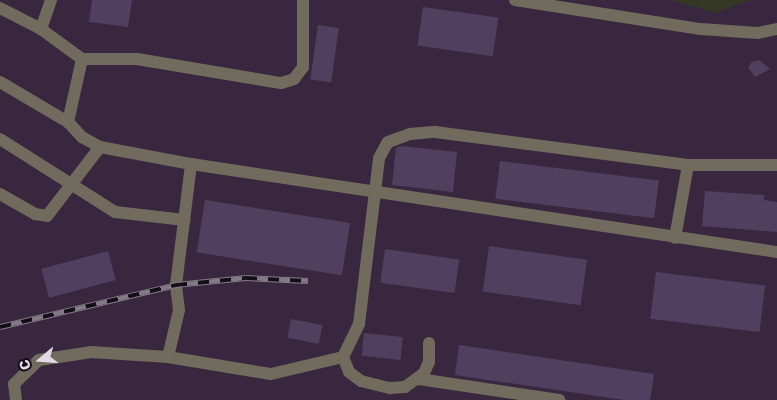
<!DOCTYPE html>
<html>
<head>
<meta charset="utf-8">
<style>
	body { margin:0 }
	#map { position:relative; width:777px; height:400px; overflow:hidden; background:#2f2233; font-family:Rubik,sans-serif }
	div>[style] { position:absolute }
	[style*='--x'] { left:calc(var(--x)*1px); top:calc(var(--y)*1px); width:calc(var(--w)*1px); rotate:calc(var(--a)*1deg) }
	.built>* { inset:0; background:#38273e; transform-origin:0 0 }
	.green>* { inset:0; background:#343824 }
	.building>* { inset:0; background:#50405f; transform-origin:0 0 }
	.minor>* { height:12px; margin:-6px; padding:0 6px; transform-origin:6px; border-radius:6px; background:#706b5c }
	.rail>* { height:5.5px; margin-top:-2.75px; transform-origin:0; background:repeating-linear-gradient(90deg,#140e16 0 11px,#847987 0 22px); box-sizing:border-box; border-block:1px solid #847987 }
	span { translate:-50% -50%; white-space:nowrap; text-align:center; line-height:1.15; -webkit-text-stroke:4px #140e16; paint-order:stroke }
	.north { position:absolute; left:15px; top:335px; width:50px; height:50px; -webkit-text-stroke:4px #140e16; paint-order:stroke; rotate:252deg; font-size:14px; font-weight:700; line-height:20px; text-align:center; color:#e2d9e5 }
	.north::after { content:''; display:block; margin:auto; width:18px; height:22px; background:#e2d9e5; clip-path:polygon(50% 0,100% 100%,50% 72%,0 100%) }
</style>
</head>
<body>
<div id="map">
	<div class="built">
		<div style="left:0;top:0;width:777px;height:400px"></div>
	</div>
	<div class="green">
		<div style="clip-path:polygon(671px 0,757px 0,746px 1px,716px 13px)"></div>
	</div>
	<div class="building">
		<div style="clip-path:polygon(92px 0,132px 0,128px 27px,89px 22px)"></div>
		<div style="left:423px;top:7px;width:76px;height:39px;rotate:8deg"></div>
		<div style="left:318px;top:25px;width:21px;height:55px;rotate:8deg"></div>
		<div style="clip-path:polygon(759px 60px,770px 69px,755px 77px,748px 67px,752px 62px)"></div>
		<div style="clip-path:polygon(401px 146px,457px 152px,453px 192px,392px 185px,396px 148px)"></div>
		<div style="left:500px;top:161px;width:160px;height:38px;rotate:7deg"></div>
		<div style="clip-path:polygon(705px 191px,764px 195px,764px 200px,777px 202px,777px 232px,702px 226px)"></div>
		<div style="left:205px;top:200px;width:147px;height:53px;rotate:9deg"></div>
		<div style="left:489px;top:246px;width:99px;height:46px;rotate:8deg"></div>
		<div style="left:385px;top:249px;width:75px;height:34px;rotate:8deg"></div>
		<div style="left:108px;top:251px;width:30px;height:69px;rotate:75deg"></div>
		<div style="left:656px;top:272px;width:110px;height:47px;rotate:7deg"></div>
		<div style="left:291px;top:319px;width:32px;height:19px;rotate:11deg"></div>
		<div style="left:364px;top:333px;width:39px;height:23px;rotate:6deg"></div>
		<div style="clip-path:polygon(459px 345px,654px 374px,650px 400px,624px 400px,455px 375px)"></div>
	</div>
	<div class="minor">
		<div style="--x:51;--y:0;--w:31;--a:109"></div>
		<div style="--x:41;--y:29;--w:51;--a:36.2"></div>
		<div style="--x:82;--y:59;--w:55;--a:0"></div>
		<div style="--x:137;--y:59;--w:146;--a:9.5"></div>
		<div style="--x:281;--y:83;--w:14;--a:-17"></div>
		<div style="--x:294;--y:79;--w:15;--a:-53"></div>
		<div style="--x:303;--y:67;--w:67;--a:-90"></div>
		<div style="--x:515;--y:0;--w:188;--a:8.9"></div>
		<div style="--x:701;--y:29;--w:57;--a:4"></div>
		<div style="--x:758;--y:33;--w:19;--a:-12"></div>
		<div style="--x:0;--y:8;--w:46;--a:27.1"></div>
		<div style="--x:82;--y:59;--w:65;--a:102.5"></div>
		<div style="--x:68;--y:122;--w:21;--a:47"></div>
		<div style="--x:82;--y:137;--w:21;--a:29"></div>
		<div style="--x:100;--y:147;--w:93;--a:10.6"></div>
		<div style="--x:191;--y:164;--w:593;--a:8.54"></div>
		<div style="--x:0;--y:82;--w:79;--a:30.5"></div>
		<div style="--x:0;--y:139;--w:136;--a:32.4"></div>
		<div style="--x:115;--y:212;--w:70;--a:6.5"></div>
		<div style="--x:688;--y:165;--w:89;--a:0"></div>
		<div style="--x:0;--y:194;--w:40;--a:29.7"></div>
		<div style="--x:35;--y:214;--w:12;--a:9"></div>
		<div style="--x:47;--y:216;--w:87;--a:-52.5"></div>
		<div style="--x:168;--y:357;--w:104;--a:9.4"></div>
		<div style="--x:271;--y:374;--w:74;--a:-13.3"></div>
		<div style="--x:343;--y:357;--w:37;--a:-64"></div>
		<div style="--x:359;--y:324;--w:167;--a:-83.1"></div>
		<div style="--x:379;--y:158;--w:18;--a:-61"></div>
		<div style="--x:388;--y:142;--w:23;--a:-20"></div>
		<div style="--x:410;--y:134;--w:25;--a:-5"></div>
		<div style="--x:435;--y:132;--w:255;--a:7.4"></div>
		<div style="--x:688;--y:165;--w:74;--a:100.1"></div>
		<div style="--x:343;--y:357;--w:16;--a:68"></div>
		<div style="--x:349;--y:372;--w:15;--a:37"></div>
		<div style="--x:361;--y:381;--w:30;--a:14"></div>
		<div style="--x:390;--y:388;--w:15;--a:-4"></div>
		<div style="--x:405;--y:387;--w:24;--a:-36"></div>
		<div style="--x:424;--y:373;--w:12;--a:-66"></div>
		<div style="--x:429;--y:362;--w:19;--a:-90"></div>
		<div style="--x:419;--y:379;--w:142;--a:8.5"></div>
		<div style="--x:16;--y:400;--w:16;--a:-97"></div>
		<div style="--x:14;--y:384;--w:35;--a:-44"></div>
		<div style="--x:39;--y:360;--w:53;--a:-8.7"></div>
		<div style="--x:91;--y:352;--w:77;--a:3.7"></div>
		<div style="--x:168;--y:357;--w:48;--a:-76.8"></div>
		<div style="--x:179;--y:310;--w:25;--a:-97"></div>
		<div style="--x:176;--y:285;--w:122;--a:-82.9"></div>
	</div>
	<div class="rail">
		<div style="--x:0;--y:327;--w:181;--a:-13.4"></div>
		<div style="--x:176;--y:285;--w:70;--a:-5.7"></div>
		<div style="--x:246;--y:278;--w:62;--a:2.8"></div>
	</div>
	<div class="north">С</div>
</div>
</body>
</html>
